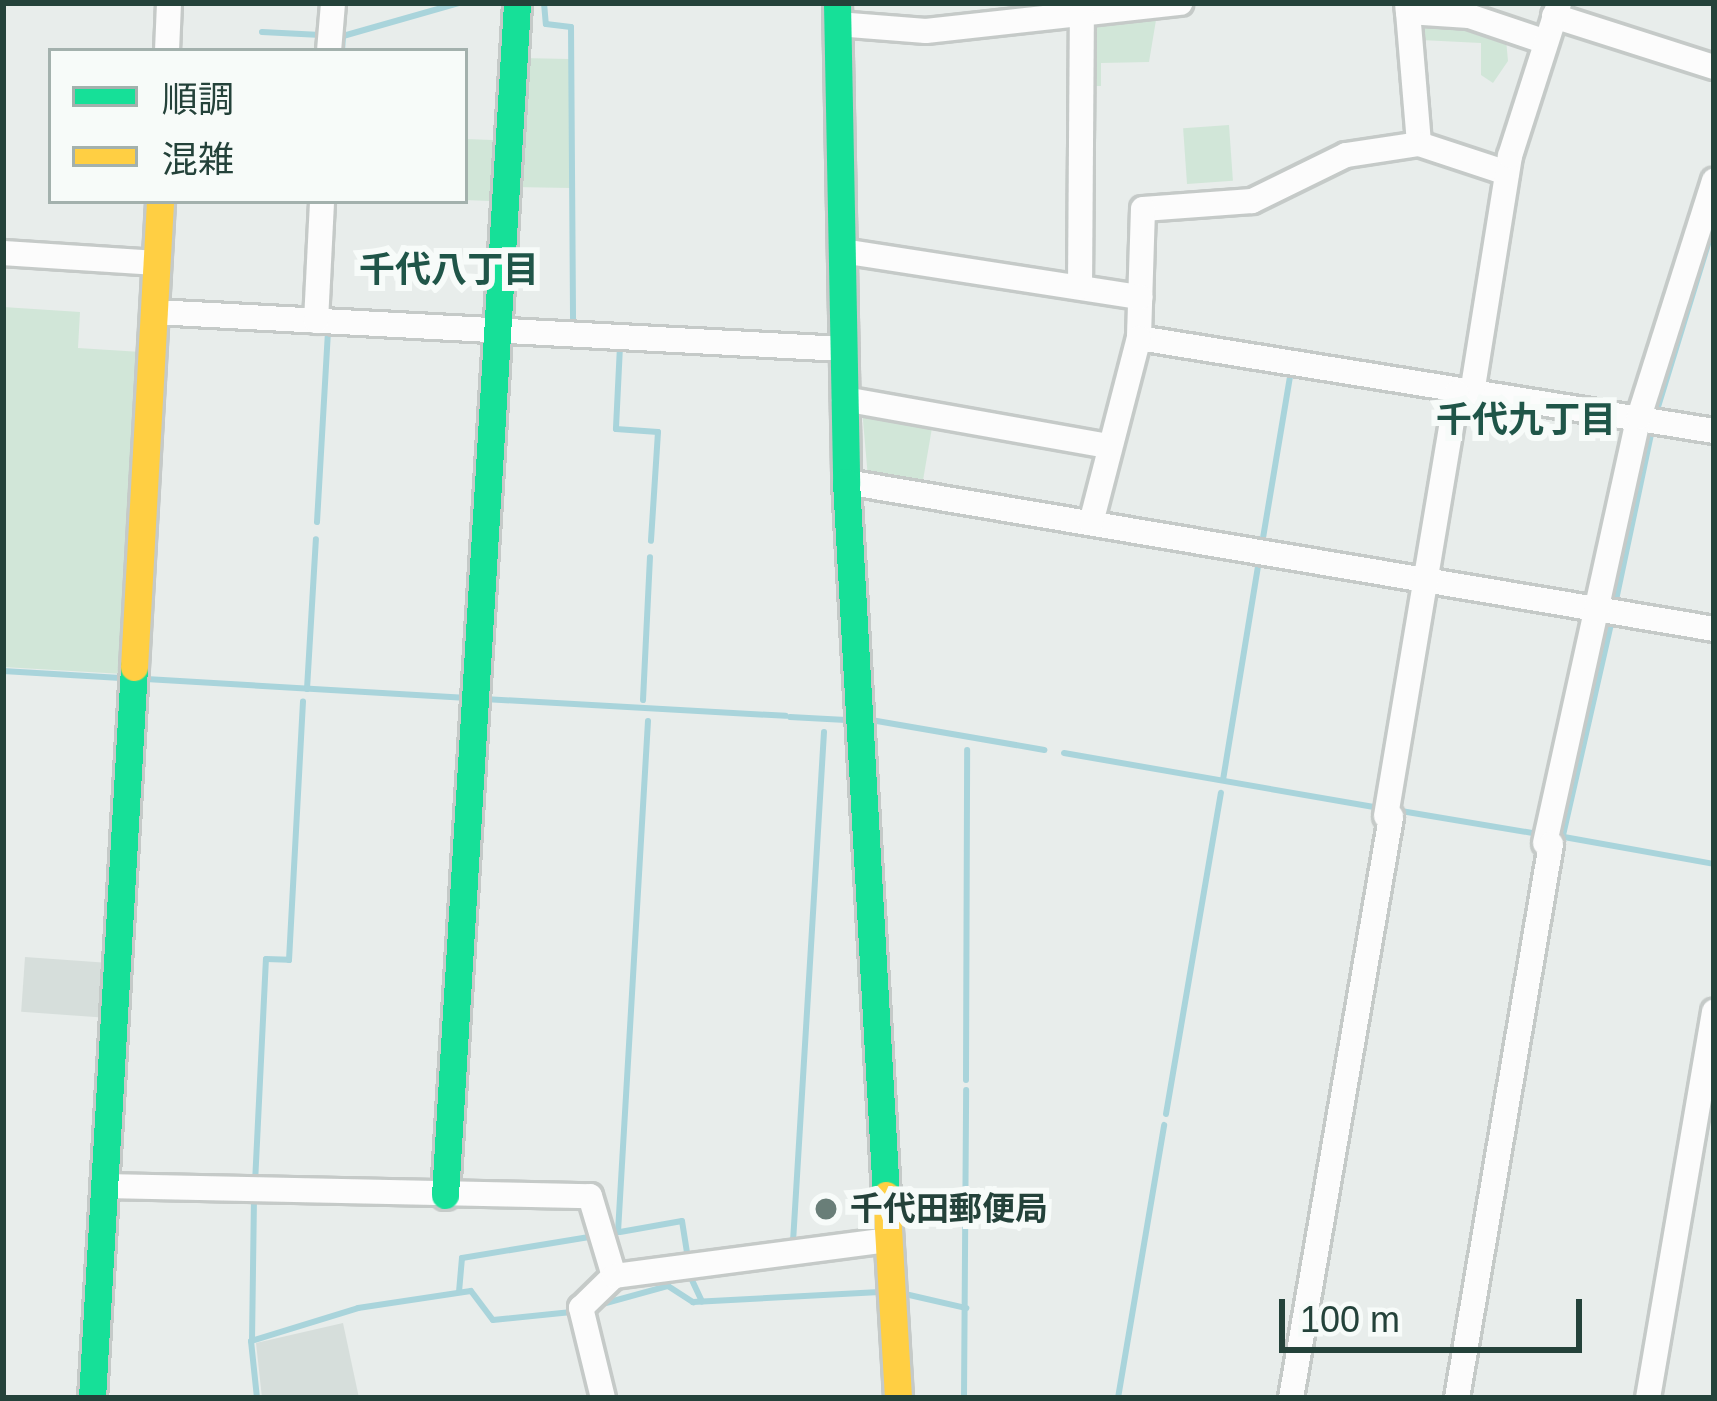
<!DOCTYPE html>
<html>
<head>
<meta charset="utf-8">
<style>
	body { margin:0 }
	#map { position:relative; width:1717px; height:1401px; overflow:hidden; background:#e8edeb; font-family:Helvetica,"Noto Sans JP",sans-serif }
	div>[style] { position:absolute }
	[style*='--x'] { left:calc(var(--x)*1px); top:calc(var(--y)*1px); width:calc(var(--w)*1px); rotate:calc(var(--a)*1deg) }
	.built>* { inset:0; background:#d6dedb; transform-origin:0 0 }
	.green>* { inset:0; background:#d1e6d8; transform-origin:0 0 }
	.stream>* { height:6px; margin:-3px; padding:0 3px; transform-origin:3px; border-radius:3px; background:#a9d4db }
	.roads { filter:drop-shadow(3px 0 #c5cac8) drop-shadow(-3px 0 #c5cac8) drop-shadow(0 3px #c5cac8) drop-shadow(0 -3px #c5cac8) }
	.street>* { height:24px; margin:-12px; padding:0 12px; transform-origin:12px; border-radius:12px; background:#fcfcfc }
	.fast>* { height:27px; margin:-13.5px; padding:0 13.5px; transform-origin:13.5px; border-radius:13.5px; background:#16e098 }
	.slow>* { height:27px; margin:-13.5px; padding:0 13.5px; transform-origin:13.5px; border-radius:13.5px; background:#ffcf43 }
	.dots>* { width:33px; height:33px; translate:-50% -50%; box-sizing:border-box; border:6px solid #f7fbf9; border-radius:50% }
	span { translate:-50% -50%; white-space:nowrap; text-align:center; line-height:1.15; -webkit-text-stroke:12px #f7fbf9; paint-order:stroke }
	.poi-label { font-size:33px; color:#24423a; font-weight:700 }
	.left { translate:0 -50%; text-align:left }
	.neighbourhood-label { font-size:36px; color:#1f5548; font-weight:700 }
	.frame { position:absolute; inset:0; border:6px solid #24423a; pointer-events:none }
	.legend { position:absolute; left:48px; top:48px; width:420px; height:156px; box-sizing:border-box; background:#f7fbf9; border:3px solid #a3b1ad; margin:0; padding:15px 21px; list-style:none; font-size:36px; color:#24423a }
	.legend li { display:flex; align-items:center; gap:24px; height:60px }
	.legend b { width:60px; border:3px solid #a3b1ad }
	.scale { position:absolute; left:1279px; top:1299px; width:303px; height:54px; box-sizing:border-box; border:6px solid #24423a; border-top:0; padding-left:15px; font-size:36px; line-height:42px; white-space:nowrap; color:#24423a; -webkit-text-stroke:9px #f7fbf9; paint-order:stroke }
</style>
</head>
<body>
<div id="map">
	<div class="built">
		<div style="left:25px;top:957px;width:81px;height:55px;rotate:4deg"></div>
		<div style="clip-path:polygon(343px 1323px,359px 1398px,262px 1398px,256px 1343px)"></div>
	</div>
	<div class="green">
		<div style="clip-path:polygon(1157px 14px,1149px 62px,1101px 63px,1101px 86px,1089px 86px,1086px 23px)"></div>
		<div style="clip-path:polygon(1462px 21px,1506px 39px,1508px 61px,1493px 83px,1481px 75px,1481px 43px,1421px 40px,1425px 117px,1414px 22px)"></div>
		<div style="clip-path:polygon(521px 58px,569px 59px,570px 188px,514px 187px)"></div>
		<div style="left:1229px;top:125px;width:56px;height:46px;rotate:86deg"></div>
		<div style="left:465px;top:139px;width:35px;height:61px;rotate:2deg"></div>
		<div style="clip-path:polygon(3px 307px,80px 312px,78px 348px,141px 352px,123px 674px,3px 667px)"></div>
		<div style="clip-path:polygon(862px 409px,933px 422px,922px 486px,868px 478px)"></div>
	</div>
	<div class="stream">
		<div style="--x:544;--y:3;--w:21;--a:85"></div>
		<div style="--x:546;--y:24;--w:25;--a:7"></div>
		<div style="--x:571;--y:27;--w:297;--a:89.6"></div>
		<div style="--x:262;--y:32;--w:59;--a:2.9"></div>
		<div style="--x:342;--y:51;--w:15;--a:-86"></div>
		<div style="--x:343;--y:36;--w:121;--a:-15.9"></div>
		<div style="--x:620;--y:346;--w:83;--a:92.8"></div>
		<div style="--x:616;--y:429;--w:42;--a:4.1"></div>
		<div style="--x:658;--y:432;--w:109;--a:93.7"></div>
		<div style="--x:1657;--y:410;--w:194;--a:-72.9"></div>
		<div style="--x:317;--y:522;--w:191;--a:-86.7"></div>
		<div style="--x:1262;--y:544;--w:170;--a:-80.5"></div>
		<div style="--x:1615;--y:605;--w:180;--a:-78.1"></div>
		<div style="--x:3;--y:671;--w:118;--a:3.4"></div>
		<div style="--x:146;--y:679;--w:318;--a:3.4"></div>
		<div style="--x:307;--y:689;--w:150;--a:-86.6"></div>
		<div style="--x:484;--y:699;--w:302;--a:3.2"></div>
		<div style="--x:643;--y:700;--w:143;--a:-87.2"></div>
		<div style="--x:790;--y:717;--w:56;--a:3.1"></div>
		<div style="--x:871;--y:720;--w:176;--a:9.8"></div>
		<div style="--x:1064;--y:753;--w:316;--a:9.9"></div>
		<div style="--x:1223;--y:780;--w:222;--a:-80.7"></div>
		<div style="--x:1401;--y:811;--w:139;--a:9.5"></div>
		<div style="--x:1564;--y:837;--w:152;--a:10.2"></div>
		<div style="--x:1561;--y:844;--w:226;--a:-77.2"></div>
		<div style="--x:966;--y:1080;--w:330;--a:-89.8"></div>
		<div style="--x:1166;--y:1114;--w:326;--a:-80.3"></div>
		<div style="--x:255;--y:1183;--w:224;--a:-87.2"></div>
		<div style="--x:266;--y:959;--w:23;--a:2"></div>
		<div style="--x:289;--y:960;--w:259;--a:-86.9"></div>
		<div style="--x:618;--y:1232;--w:512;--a:-86.64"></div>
		<div style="--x:620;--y:1232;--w:63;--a:-10.1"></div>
		<div style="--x:682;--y:1221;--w:37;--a:81"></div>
		<div style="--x:793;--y:1242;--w:511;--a:-86.52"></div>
		<div style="--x:691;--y:1278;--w:26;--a:65"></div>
		<div style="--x:459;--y:1292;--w:34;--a:-85"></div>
		<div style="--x:462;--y:1258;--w:135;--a:-9.4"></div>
		<div style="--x:905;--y:1294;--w:63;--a:12.9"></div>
		<div style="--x:595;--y:1306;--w:76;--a:-15.3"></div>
		<div style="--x:668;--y:1286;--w:30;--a:33"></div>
		<div style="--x:693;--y:1302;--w:187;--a:-3.1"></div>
		<div style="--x:252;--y:1341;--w:140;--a:-89.2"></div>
		<div style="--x:257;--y:1398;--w:57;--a:-96"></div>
		<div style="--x:251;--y:1341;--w:112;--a:-17.1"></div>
		<div style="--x:358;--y:1308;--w:114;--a:-8.6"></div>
		<div style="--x:471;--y:1291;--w:36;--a:53"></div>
		<div style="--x:493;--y:1320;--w:79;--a:-5.8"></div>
		<div style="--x:964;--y:1398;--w:308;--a:-89.6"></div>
		<div style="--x:1118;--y:1398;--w:277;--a:-80.4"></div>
	</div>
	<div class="roads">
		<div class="street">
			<div style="--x:1407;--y:3;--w:9;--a:84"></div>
			<div style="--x:1408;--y:12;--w:61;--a:3.8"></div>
			<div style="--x:1469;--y:16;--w:81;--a:18.7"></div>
			<div style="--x:1408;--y:12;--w:132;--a:85.2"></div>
			<div style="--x:1554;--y:16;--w:168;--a:17.7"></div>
			<div style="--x:837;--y:24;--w:89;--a:4.5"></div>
			<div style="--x:926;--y:31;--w:256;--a:-6.3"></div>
			<div style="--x:167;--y:51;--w:48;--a:-87.6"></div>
			<div style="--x:329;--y:51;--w:48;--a:-85.2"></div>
			<div style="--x:1507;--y:173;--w:93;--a:-161.8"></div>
			<div style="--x:1419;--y:144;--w:74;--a:171.4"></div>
			<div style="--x:1346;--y:155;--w:105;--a:153.9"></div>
			<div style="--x:1252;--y:201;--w:109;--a:175.8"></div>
			<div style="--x:1143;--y:209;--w:129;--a:91.8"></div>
			<div style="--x:1139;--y:338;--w:582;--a:9.19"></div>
			<div style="--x:842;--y:251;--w:302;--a:8.8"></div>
			<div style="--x:3;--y:253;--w:154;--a:3.7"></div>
			<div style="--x:1080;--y:287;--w:273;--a:-89.6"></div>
			<div style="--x:155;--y:312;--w:689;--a:3.08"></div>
			<div style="--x:316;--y:321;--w:120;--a:-87.1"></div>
			<div style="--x:1473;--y:387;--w:234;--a:-80.9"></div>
			<div style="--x:1510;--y:156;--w:161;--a:-72.2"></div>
			<div style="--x:844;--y:399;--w:268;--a:10.1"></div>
			<div style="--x:846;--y:482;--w:880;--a:9.61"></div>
			<div style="--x:1091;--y:523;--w:191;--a:-75.5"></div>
			<div style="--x:1386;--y:816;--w:429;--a:-80.5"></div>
			<div style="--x:1545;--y:843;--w:436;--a:-77.6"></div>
			<div style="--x:1639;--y:417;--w:248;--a:-72.4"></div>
			<div style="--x:105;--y:1186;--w:485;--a:1.2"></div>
			<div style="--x:590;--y:1196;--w:84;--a:73.3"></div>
			<div style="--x:603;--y:1398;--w:93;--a:-103.7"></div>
			<div style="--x:581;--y:1308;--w:46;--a:-44.1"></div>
			<div style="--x:614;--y:1276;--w:277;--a:-7.5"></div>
			<div style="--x:1291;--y:1398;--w:590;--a:-80.23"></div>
			<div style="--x:1457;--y:1398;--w:562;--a:-80.37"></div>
			<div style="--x:1648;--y:1398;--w:392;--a:-80.3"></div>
		</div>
		<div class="fast">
			<div style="--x:837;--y:3;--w:479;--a:88.9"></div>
			<div style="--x:846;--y:482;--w:714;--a:86.79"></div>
			<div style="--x:445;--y:1195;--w:1194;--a:-86.54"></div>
			<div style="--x:92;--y:1398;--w:732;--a:-86.71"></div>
		</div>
		<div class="slow">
			<div style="--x:134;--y:667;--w:467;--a:-86.8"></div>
			<div style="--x:886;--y:1195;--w:203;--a:86.6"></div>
		</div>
	</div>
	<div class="dots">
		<div style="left:826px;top:1209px;background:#697e78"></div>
	</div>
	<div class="poi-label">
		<span class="left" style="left:850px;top:1209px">千代田郵便局</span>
	</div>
	<div class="neighbourhood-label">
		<span style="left:449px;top:270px">千代八丁目</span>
		<span style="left:1526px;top:420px">千代九丁目</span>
	</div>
	<div class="frame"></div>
	<ul class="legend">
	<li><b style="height:15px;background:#16e098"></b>順調</li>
	<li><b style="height:15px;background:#ffcf43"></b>混雑</li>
	</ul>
	<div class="scale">100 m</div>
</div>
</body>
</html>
